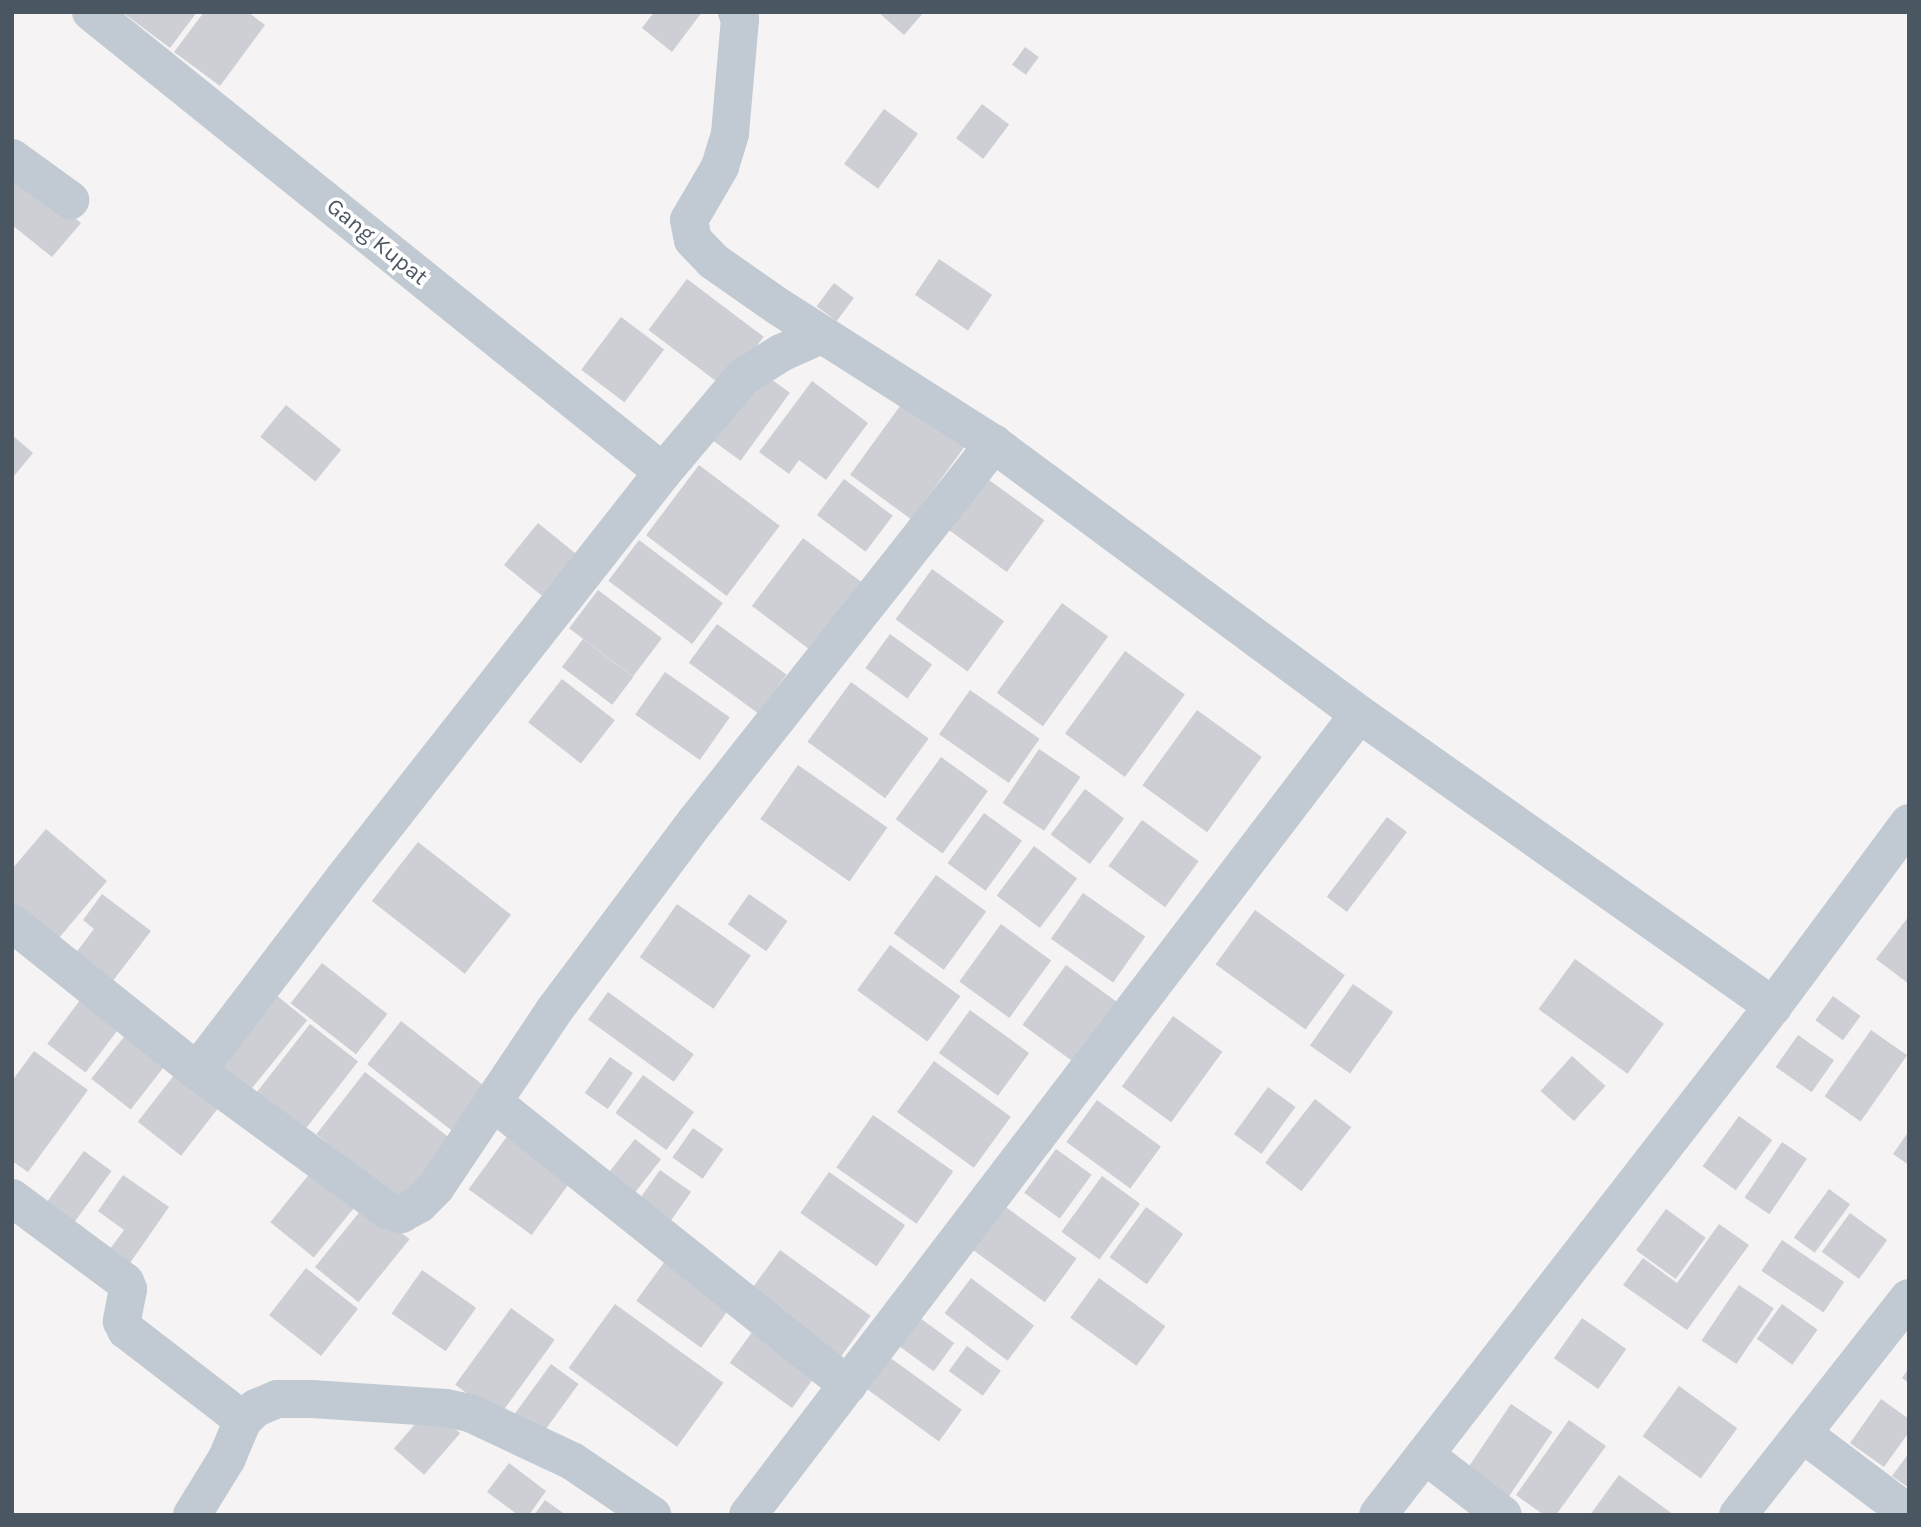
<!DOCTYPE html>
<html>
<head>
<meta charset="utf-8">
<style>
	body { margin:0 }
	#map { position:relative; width:1921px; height:1527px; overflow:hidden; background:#f5f3f3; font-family:Karla,sans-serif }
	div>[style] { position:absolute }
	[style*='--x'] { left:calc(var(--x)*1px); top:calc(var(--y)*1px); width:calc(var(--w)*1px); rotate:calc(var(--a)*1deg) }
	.building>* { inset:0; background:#cdcfd5; transform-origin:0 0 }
	.street>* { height:38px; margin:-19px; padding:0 19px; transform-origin:19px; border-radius:19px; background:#c1cad2 }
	span { translate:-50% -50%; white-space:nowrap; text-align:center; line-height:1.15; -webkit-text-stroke:7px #fff; paint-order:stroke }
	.street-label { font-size:23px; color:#4a5661 }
	.frame { position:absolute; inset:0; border:14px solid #4a5661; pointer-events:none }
</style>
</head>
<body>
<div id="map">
	<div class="building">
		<div style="clip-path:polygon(122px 12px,197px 12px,170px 48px)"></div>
		<div style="clip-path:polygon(204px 12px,248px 12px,265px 25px,220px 86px,174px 52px)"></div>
		<div style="clip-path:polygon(654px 12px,702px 12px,672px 52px,642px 28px)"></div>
		<div style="clip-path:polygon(878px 12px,924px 12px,904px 35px)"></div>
		<div style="left:1025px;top:47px;width:17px;height:22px;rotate:36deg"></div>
		<div style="left:982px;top:104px;width:34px;height:43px;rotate:37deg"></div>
		<div style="left:884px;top:109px;width:42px;height:68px;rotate:36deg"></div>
		<div style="clip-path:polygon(12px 166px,81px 223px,52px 257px,12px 225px)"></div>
		<div style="left:939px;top:259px;width:64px;height:43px;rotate:34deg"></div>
		<div style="left:687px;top:279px;width:96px;height:64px;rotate:37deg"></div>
		<div style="left:834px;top:283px;width:25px;height:29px;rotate:37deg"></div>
		<div style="left:621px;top:317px;width:54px;height:66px;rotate:37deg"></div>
		<div style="left:760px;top:371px;width:37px;height:84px;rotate:36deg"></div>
		<div style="clip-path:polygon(812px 381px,868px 423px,826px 480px,799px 460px,789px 474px,759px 452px)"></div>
		<div style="left:903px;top:402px;width:76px;height:90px;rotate:36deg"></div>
		<div style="left:286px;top:405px;width:71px;height:41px;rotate:39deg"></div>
		<div style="clip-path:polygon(12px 435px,33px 453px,14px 476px,12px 474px)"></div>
		<div style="left:699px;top:465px;width:101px;height:88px;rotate:37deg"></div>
		<div style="left:974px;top:469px;width:87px;height:64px;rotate:36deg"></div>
		<div style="left:844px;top:479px;width:61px;height:45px;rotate:37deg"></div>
		<div style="left:538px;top:523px;width:58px;height:54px;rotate:39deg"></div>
		<div style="left:803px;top:538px;width:74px;height:85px;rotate:37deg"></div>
		<div style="left:639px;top:540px;width:105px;height:51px;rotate:37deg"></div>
		<div style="left:932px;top:569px;width:89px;height:62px;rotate:36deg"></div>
		<div style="left:598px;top:590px;width:80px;height:48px;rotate:37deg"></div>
		<div style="left:1062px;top:603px;width:57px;height:111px;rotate:36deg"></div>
		<div style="left:717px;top:624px;width:86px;height:48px;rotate:36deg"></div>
		<div style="left:890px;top:634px;width:52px;height:42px;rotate:36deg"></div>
		<div style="left:583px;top:639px;width:63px;height:35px;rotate:37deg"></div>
		<div style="left:1125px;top:651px;width:74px;height:102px;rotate:36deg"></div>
		<div style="left:665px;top:672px;width:79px;height:52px;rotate:35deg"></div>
		<div style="left:562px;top:679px;width:67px;height:55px;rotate:38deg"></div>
		<div style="left:851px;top:682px;width:96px;height:74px;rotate:36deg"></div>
		<div style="left:970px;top:690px;width:85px;height:54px;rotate:35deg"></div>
		<div style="left:1197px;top:710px;width:80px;height:93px;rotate:36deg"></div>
		<div style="left:1039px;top:749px;width:50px;height:65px;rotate:34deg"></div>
		<div style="left:941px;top:757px;width:58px;height:77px;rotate:36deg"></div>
		<div style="left:798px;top:765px;width:109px;height:66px;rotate:35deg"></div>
		<div style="left:1085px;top:789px;width:49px;height:57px;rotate:37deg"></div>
		<div style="left:984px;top:813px;width:47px;height:62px;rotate:36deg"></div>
		<div style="left:1387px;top:817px;width:25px;height:100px;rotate:37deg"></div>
		<div style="left:1142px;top:820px;width:70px;height:57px;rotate:36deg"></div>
		<div style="clip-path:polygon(46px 829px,107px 881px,59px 938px,12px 904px,12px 869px)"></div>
		<div style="left:418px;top:842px;width:118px;height:75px;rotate:38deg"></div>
		<div style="left:1034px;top:846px;width:54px;height:62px;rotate:37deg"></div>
		<div style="left:936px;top:875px;width:62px;height:72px;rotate:36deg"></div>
		<div style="left:1083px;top:893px;width:76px;height:56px;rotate:35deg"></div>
		<div style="clip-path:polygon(102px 894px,151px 931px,112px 982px,75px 954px,94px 929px,83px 920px)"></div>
		<div style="left:749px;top:894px;width:47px;height:37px;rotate:35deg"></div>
		<div style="left:677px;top:904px;width:90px;height:65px;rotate:35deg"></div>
		<div style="left:1255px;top:910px;width:111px;height:67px;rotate:36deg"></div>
		<div style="clip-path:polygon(1909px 916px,1909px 984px,1876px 959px)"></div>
		<div style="left:1001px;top:924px;width:62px;height:71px;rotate:36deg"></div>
		<div style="left:890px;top:945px;width:87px;height:56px;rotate:36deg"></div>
		<div style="left:1575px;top:959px;width:110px;height:62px;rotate:36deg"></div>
		<div style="left:322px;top:963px;width:83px;height:51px;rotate:38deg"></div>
		<div style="left:1066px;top:965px;width:69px;height:74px;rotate:36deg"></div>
		<div style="left:1353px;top:984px;width:49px;height:75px;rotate:35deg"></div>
		<div style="left:608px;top:992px;width:106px;height:34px;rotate:36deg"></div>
		<div style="left:84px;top:995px;width:48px;height:61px;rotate:37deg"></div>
		<div style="left:276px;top:995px;width:40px;height:90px;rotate:39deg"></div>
		<div style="left:1833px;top:996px;width:34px;height:30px;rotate:36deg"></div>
		<div style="left:970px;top:1010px;width:73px;height:53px;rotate:36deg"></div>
		<div style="left:1173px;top:1016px;width:61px;height:87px;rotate:36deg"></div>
		<div style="left:401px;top:1021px;width:113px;height:55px;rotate:38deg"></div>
		<div style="left:310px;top:1024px;width:61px;height:89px;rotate:38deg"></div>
		<div style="left:1871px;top:1030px;width:44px;height:81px;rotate:35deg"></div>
		<div style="left:127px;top:1033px;width:50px;height:58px;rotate:38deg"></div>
		<div style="left:1798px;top:1035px;width:44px;height:39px;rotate:35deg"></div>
		<div style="clip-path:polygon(34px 1051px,88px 1090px,28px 1172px,12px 1161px,12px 1081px)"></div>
		<div style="left:1572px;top:1056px;width:45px;height:47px;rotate:42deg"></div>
		<div style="left:610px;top:1057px;width:28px;height:44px;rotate:35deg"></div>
		<div style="left:934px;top:1061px;width:95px;height:63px;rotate:36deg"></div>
		<div style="left:179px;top:1069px;width:55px;height:67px;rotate:38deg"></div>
		<div style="left:365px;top:1072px;width:109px;height:79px;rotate:38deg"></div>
		<div style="left:643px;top:1075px;width:63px;height:47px;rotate:36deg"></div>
		<div style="left:1268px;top:1087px;width:34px;height:58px;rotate:36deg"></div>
		<div style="left:1315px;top:1099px;width:46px;height:81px;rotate:38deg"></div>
		<div style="left:1097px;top:1100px;width:79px;height:52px;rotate:36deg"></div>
		<div style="left:873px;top:1115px;width:98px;height:64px;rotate:35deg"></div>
		<div style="left:1739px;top:1116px;width:41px;height:62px;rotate:36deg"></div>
		<div style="left:693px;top:1128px;width:37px;height:36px;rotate:35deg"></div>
		<div style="clip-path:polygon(1909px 1131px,1909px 1165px,1893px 1154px)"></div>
		<div style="left:508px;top:1135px;width:78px;height:67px;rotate:36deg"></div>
		<div style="left:635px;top:1139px;width:33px;height:46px;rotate:38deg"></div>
		<div style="left:1782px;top:1142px;width:30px;height:67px;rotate:34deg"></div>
		<div style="left:1056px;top:1149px;width:44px;height:54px;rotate:36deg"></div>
		<div style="left:84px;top:1151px;width:34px;height:67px;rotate:36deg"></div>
		<div style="left:315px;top:1167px;width:56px;height:71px;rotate:39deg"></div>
		<div style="left:660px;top:1170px;width:38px;height:44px;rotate:35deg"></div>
		<div style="left:829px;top:1172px;width:93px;height:50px;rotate:35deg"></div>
		<div style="clip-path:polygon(123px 1175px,169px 1207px,130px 1263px,110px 1249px,124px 1230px,98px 1211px)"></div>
		<div style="left:1102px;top:1176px;width:47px;height:69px;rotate:36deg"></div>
		<div style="left:1829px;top:1189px;width:26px;height:60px;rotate:36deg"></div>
		<div style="left:366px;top:1204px;width:56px;height:81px;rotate:39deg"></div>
		<div style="left:1003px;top:1205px;width:91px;height:54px;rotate:36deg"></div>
		<div style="left:1146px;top:1207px;width:46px;height:62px;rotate:36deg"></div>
		<div style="left:1666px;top:1209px;width:49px;height:51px;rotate:36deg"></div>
		<div style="left:1850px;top:1213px;width:46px;height:48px;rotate:36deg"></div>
		<div style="clip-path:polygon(1719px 1224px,1749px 1245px,1687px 1330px,1623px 1285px,1643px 1258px,1677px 1283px)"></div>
		<div style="left:1782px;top:1240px;width:75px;height:37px;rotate:34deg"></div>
		<div style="left:780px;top:1250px;width:112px;height:60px;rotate:36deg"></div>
		<div style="left:668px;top:1257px;width:80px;height:54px;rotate:36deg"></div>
		<div style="left:306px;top:1268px;width:66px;height:60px;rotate:38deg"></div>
		<div style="left:422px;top:1270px;width:66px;height:53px;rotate:35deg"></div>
		<div style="left:971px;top:1278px;width:79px;height:44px;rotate:37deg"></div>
		<div style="left:1099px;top:1278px;width:82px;height:49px;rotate:36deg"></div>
		<div style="left:1739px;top:1285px;width:42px;height:67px;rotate:34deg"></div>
		<div style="left:615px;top:1304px;width:134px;height:79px;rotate:36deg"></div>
		<div style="left:1782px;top:1304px;width:44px;height:43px;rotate:36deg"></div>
		<div style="left:511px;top:1308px;width:54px;height:95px;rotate:36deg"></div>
		<div style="left:913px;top:1313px;width:51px;height:35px;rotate:36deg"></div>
		<div style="left:1582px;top:1318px;width:54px;height:49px;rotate:35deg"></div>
		<div style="left:758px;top:1324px;width:77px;height:48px;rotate:36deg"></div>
		<div style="left:967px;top:1346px;width:42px;height:31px;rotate:36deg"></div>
		<div style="left:885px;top:1354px;width:95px;height:39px;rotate:36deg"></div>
		<div style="left:551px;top:1364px;width:34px;height:62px;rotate:36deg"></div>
		<div style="clip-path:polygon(1909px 1368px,1909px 1383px,1902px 1378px)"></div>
		<div style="left:1679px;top:1386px;width:72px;height:62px;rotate:36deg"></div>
		<div style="clip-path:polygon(1881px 1399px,1909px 1419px,1909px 1432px,1884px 1467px,1850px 1443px)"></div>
		<div style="left:1511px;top:1404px;width:50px;height:78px;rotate:34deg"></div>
		<div style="left:430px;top:1407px;width:40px;height:55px;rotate:41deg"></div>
		<div style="clip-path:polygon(1569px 1420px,1606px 1446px,1556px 1515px,1544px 1515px,1516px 1495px)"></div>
		<div style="clip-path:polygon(1909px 1453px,1909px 1488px,1892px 1476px)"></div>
		<div style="clip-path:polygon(509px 1463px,546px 1491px,529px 1515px,518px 1515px,487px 1492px)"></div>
		<div style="clip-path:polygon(1619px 1475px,1674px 1515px,1590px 1515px)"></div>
		<div style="clip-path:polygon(545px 1500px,566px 1515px,534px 1515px)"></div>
	</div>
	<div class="street">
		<div style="--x:91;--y:12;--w:734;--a:38.81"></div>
		<div style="--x:737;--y:12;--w:8;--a:67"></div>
		<div style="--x:740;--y:19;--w:115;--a:95"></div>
		<div style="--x:730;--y:134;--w:34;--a:107"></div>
		<div style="--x:720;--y:167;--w:61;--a:120.3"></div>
		<div style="--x:689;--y:220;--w:20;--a:79"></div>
		<div style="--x:693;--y:240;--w:29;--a:46"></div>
		<div style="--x:713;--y:261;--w:80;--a:34.9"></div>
		<div style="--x:779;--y:307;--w:255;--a:32.5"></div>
		<div style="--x:994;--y:444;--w:454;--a:36.5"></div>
		<div style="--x:1359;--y:714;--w:507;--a:35.2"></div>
		<div style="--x:12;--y:158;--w:72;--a:35.9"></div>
		<div style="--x:12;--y:923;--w:237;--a:38.7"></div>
		<div style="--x:197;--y:1071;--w:235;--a:36.2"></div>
		<div style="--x:387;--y:1210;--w:15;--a:16"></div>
		<div style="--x:401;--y:1214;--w:21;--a:-29"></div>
		<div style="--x:419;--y:1204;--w:24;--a:-45"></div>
		<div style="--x:436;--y:1187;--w:211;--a:-56.2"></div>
		<div style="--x:553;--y:1012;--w:239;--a:-53.2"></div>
		<div style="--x:696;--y:821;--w:481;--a:-51.7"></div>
		<div style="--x:197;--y:1071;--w:243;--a:-52.7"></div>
		<div style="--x:344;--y:878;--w:516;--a:-51.84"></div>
		<div style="--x:663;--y:472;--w:124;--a:-49.9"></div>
		<div style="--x:743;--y:377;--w:45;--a:-32.3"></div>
		<div style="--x:781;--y:353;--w:44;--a:-24.2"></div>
		<div style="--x:493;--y:1102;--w:454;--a:38.6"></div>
		<div style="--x:12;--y:1198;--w:141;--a:36.6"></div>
		<div style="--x:125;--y:1282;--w:8;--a:67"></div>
		<div style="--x:128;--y:1289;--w:33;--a:101"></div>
		<div style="--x:122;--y:1321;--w:10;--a:66"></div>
		<div style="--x:126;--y:1330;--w:148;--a:37.6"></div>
		<div style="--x:1803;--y:1434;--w:133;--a:37"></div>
		<div style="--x:1425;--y:1455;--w:98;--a:37.6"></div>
		<div style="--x:192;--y:1515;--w:67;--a:-58.4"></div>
		<div style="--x:227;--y:1458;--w:41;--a:-67.2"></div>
		<div style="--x:243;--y:1420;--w:18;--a:-43"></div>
		<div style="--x:256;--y:1408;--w:23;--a:-23"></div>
		<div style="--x:277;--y:1399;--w:35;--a:0"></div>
		<div style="--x:312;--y:1399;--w:134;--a:3.8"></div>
		<div style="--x:446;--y:1408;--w:25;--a:12"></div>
		<div style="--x:470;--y:1413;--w:113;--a:25.2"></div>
		<div style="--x:572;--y:1461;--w:97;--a:34"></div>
		<div style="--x:748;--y:1515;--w:1007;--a:-52.66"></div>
		<div style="--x:1378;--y:1515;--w:644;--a:-52.19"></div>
		<div style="--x:1773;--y:1006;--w:228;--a:-53.4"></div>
		<div style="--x:1738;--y:1515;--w:276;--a:-51.8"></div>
	</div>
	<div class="street-label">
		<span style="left:377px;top:242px;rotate:39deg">Gang Kupat</span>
	</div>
	<div class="frame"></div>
</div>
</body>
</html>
